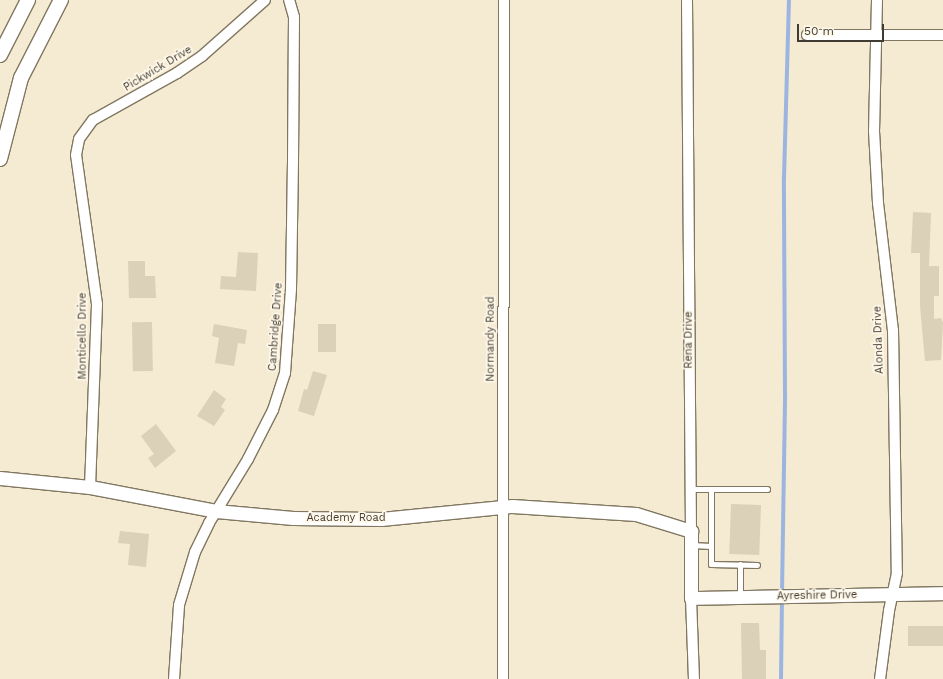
<!DOCTYPE html>
<html>
<head>
<meta charset="utf-8">
<style>
	body { margin:0 }
	#map { position:relative; width:943px; height:679px; overflow:hidden; background:#f5ead2; font-family:"Work Sans",sans-serif }
	div>[style] { position:absolute }
	[style*='--x'] { left:calc(var(--x)*1px); top:calc(var(--y)*1px); width:calc(var(--w)*1px); rotate:calc(var(--a)*1deg) }
	.stream>* { height:3.5px; margin:-1.75px; padding:0 1.75px; transform-origin:1.75px; border-radius:1.75px; background:#9bb5e0 }
	.building>* { inset:0; background:#dbd0b8; transform-origin:0 0 }
	.roads { filter:drop-shadow(1px 0 #817761) drop-shadow(-1px 0 #817761) drop-shadow(0 1px #817761) drop-shadow(0 -1px #817761) }
	.service>* { height:5px; margin:-2.5px; padding:0 2.5px; transform-origin:2.5px; border-radius:2.5px; background:#fff }
	.minor>* { height:10px; margin:-5px; padding:0 5px; transform-origin:5px; border-radius:5px; background:#fff }
	.tertiary>* { height:13px; margin:-6.5px; padding:0 6.5px; transform-origin:6.5px; border-radius:6.5px; background:#fff }
	.secondary>* { height:14px; margin:-7px; padding:0 7px; transform-origin:7px; border-radius:7px; background:#fff }
	span { translate:-50% -50%; white-space:nowrap; text-align:center; line-height:1.15; -webkit-text-stroke:3.5px #fff8e9; paint-order:stroke }
	.street-label { font-size:11px; color:#413c33 }
	.scale { position:absolute; left:797px; top:24px; width:87px; height:18px; box-sizing:border-box; border:2px solid #413c33; border-top:0; padding-left:5px; font-size:12px; line-height:14px; white-space:nowrap; color:#413c33; -webkit-text-stroke:3px #fff8e9; paint-order:stroke }
</style>
</head>
<body>
<div id="map">
	<div class="stream">
		<div style="--x:782;--y:593;--w:198;--a:-89.1"></div>
		<div style="--x:785;--y:395;--w:217;--a:-90.3"></div>
		<div style="--x:784;--y:178;--w:178;--a:-88.4"></div>
		<div style="--x:781;--y:679;--w:80;--a:-89.3"></div>
	</div>
	<div class="building">
		<div style="clip-path:polygon(913px 212px,931px 213px,929px 266px,939px 266px,939px 296px,934px 296px,934px 319px,941px 318px,943px 323px,941px 360px,925px 361px,920px 306px,920px 253px,911px 253px)"></div>
		<div style="clip-path:polygon(238px 252px,258px 253px,256px 291px,220px 289px,221px 276px,236px 277px)"></div>
		<div style="clip-path:polygon(128px 261px,145px 261px,145px 276px,155px 276px,156px 298px,129px 298px)"></div>
		<div style="left:152px;top:322px;width:49px;height:20px;rotate:89deg"></div>
		<div style="clip-path:polygon(214px 324px,247px 330px,245px 344px,238px 343px,234px 366px,215px 363px,219px 338px,212px 336px)"></div>
		<div style="left:318px;top:324px;width:18px;height:28px"></div>
		<div style="clip-path:polygon(313px 371px,327px 375px,314px 416px,298px 411px,304px 389px,307px 390px)"></div>
		<div style="clip-path:polygon(214px 390px,226px 399px,221px 407px,225px 410px,214px 426px,197px 416px)"></div>
		<div style="clip-path:polygon(156px 424px,176px 451px,155px 468px,148px 458px,154px 454px,141px 436px)"></div>
		<div style="left:731px;top:504px;width:30px;height:50px;rotate:2deg"></div>
		<div style="clip-path:polygon(120px 531px,149px 534px,146px 567px,128px 565px,130px 544px,118px 543px)"></div>
		<div style="clip-path:polygon(741px 623px,759px 623px,760px 650px,766px 650px,766px 679px,742px 679px)"></div>
		<div style="left:943px;top:626px;width:20px;height:35px;rotate:90deg"></div>
	</div>
	<div class="roads">
		<div class="service">
			<div style="--x:690;--y:489;--w:77;--a:0"></div>
			<div style="--x:711;--y:489;--w:75;--a:90"></div>
			<div style="--x:711;--y:564;--w:46;--a:1.2"></div>
			<div style="--x:692;--y:545;--w:19;--a:3"></div>
			<div style="--x:740;--y:597;--w:33;--a:-90"></div>
		</div>
		<div class="minor">
			<div style="--x:687;--y:0;--w:531;--a:89.57"></div>
			<div style="--x:877;--y:0;--w:131;--a:91.3"></div>
			<div style="--x:874;--y:131;--w:72;--a:86.8"></div>
			<div style="--x:878;--y:203;--w:128;--a:83.3"></div>
			<div style="--x:893;--y:330;--w:243;--a:89.1"></div>
			<div style="--x:897;--y:573;--w:39;--a:102"></div>
			<div style="--x:889;--y:611;--w:69;--a:97.5"></div>
			<div style="--x:807;--y:35;--w:136;--a:0"></div>
			<div style="--x:90;--y:487;--w:183;--a:-87.8"></div>
			<div style="--x:97;--y:304;--w:150;--a:-98"></div>
			<div style="--x:76;--y:155;--w:16;--a:-79"></div>
			<div style="--x:79;--y:139;--w:24;--a:-54"></div>
			<div style="--x:93;--y:120;--w:96;--a:-29.2"></div>
			<div style="--x:177;--y:73;--w:30;--a:-34"></div>
			<div style="--x:202;--y:56;--w:84;--a:-41.6"></div>
			<div style="--x:691;--y:598;--w:81;--a:87.9"></div>
			<div style="--x:174;--y:679;--w:74;--a:-86.1"></div>
			<div style="--x:179;--y:605;--w:55;--a:-73.2"></div>
			<div style="--x:195;--y:552;--w:32;--a:-64"></div>
			<div style="--x:209;--y:523;--w:75;--a:-58.6"></div>
			<div style="--x:248;--y:459;--w:55;--a:-63"></div>
			<div style="--x:273;--y:410;--w:39;--a:-72"></div>
			<div style="--x:285;--y:373;--w:84;--a:-85.9"></div>
			<div style="--x:291;--y:289;--w:129;--a:-89.1"></div>
			<div style="--x:293;--y:160;--w:143;--a:-89.6"></div>
			<div style="--x:294;--y:17;--w:18;--a:-106"></div>
			<div style="--x:503;--y:679;--w:679;--a:-89.92"></div>
		</div>
		<div class="tertiary">
			<div style="--x:0;--y:478;--w:90;--a:5.7"></div>
			<div style="--x:90;--y:487;--w:128;--a:10.8"></div>
			<div style="--x:216;--y:511;--w:77;--a:5.2"></div>
			<div style="--x:293;--y:518;--w:88;--a:0.7"></div>
			<div style="--x:381;--y:519;--w:132;--a:-5.7"></div>
			<div style="--x:512;--y:506;--w:124;--a:3.7"></div>
			<div style="--x:636;--y:514;--w:58;--a:17.2"></div>
			<div style="--x:691;--y:531;--w:67;--a:90"></div>
			<div style="--x:691;--y:598;--w:252;--a:-1.1"></div>
		</div>
		<div class="secondary">
			<div style="--x:0;--y:55;--w:62;--a:-63"></div>
			<div style="--x:0;--y:159;--w:84;--a:-75.5"></div>
			<div style="--x:21;--y:78;--w:88;--a:-62.9"></div>
		</div>
	</div>
	<div class="street-label">
		<span style="left:158px;top:69px;rotate:-31deg">Pickwick Drive</span>
		<span style="left:276px;top:327px;rotate:-86deg">Cambridge Drive</span>
		<span style="left:83px;top:336px;rotate:-90deg">Monticello Drive</span>
		<span style="left:491px;top:339px;rotate:-90deg">Normandy Road</span>
		<span style="left:689px;top:340px;rotate:-90deg">Rena Drive</span>
		<span style="left:879px;top:340px;rotate:-92deg">Alonda Drive</span>
		<span style="left:346px;top:518px">Academy Road</span>
		<span style="left:817px;top:596px;rotate:-1deg">Ayreshire Drive</span>
	</div>
	<div class="scale">50 m</div>
</div>
</body>
</html>
